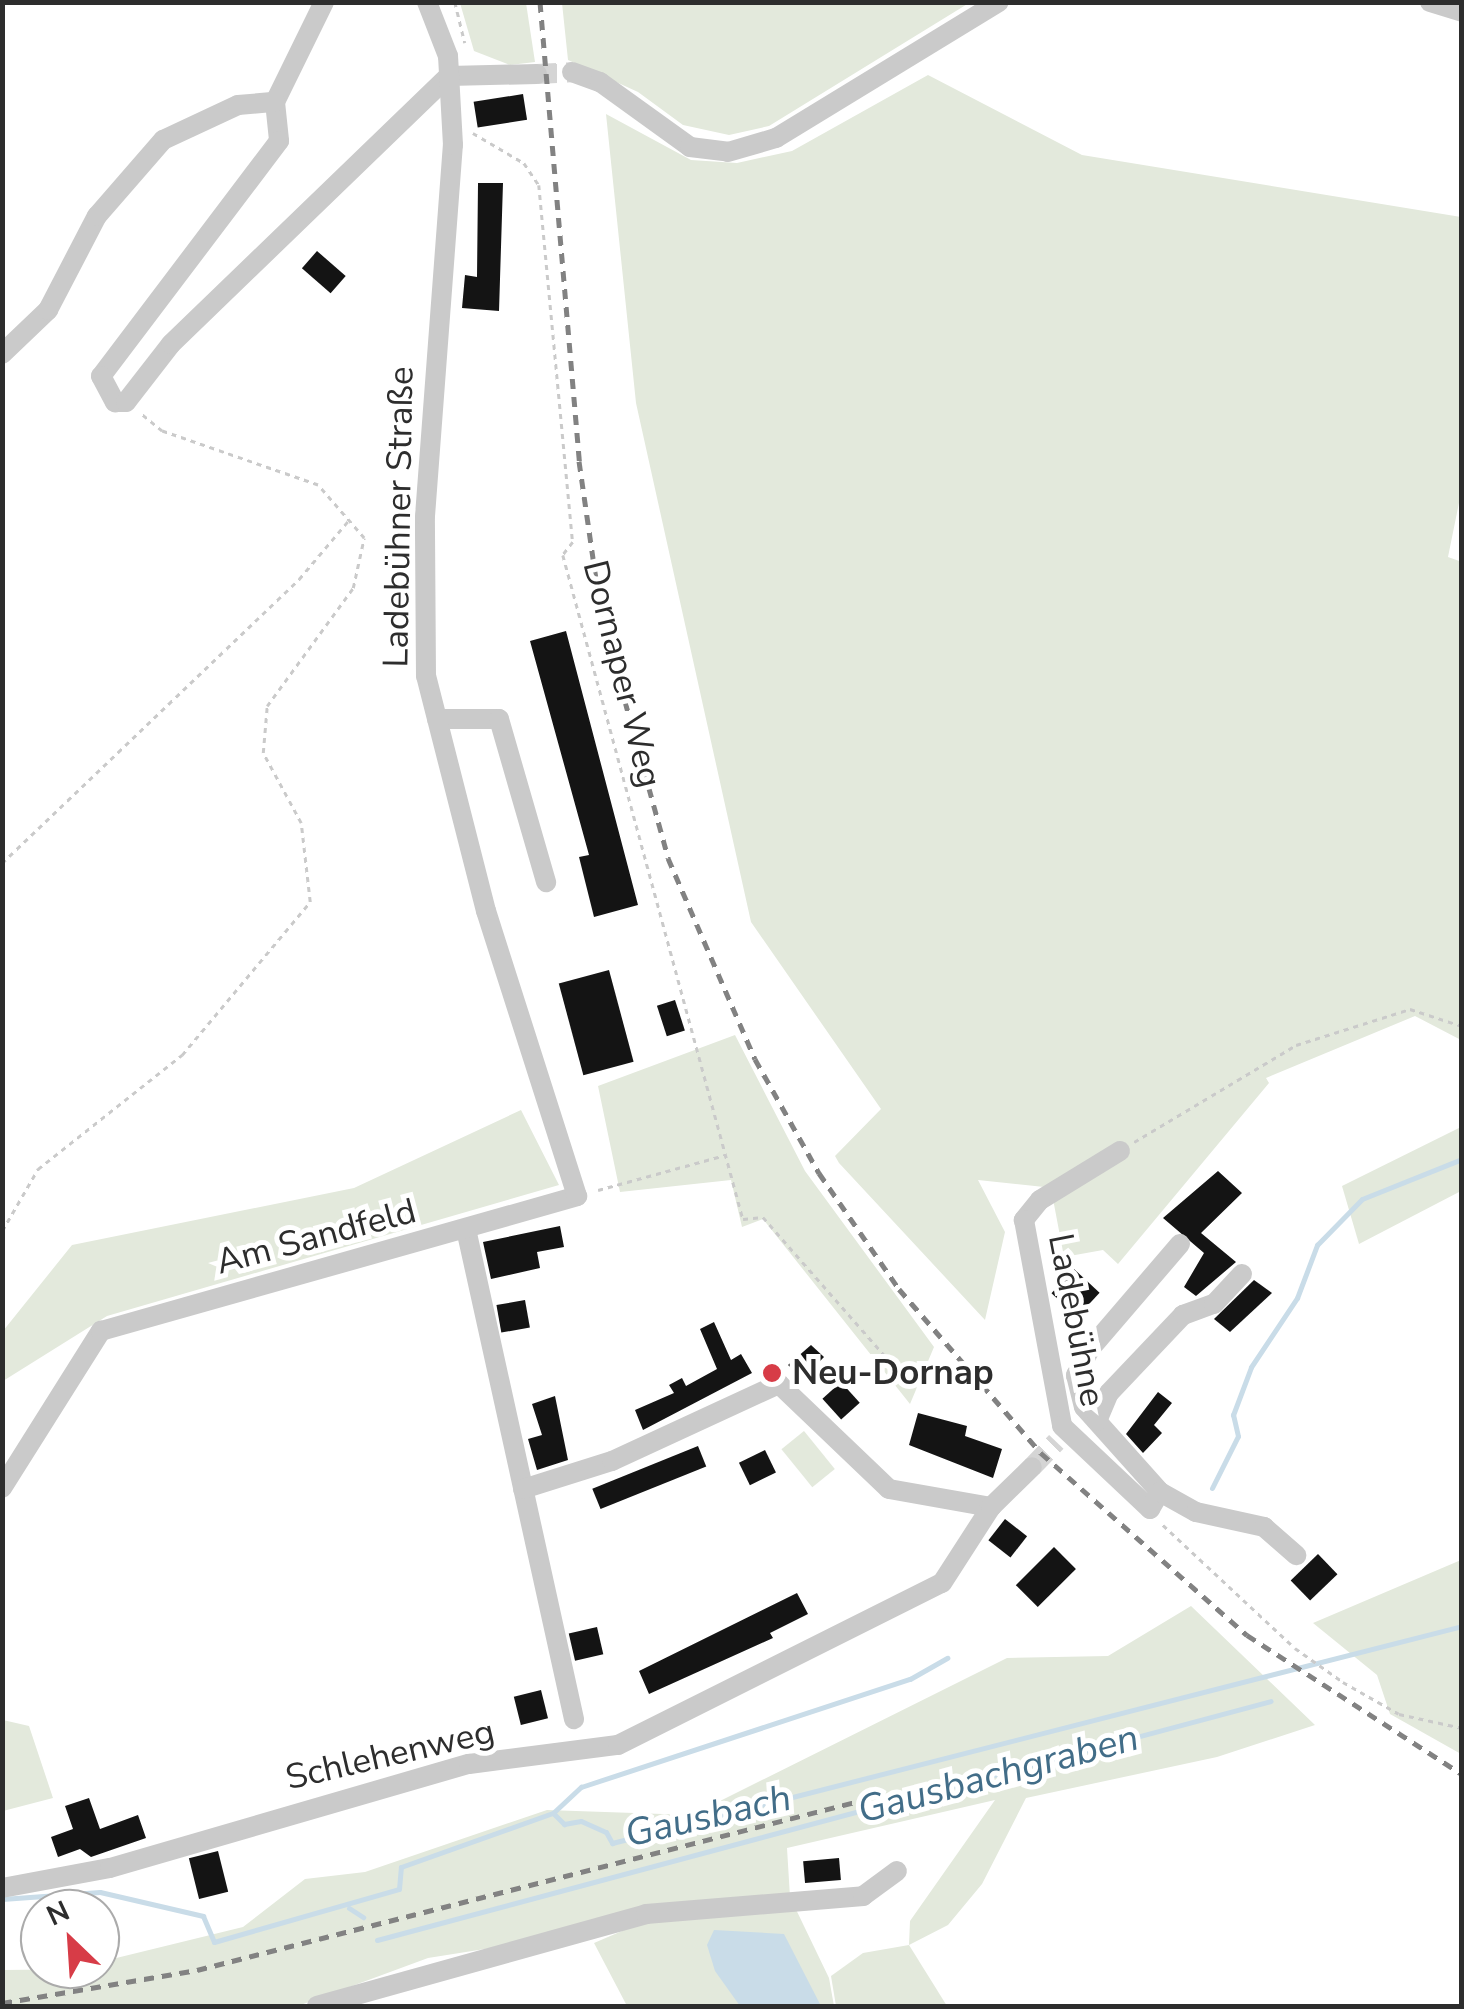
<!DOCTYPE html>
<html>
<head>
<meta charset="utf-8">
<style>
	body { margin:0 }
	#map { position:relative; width:1464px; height:2009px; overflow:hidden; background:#fff; font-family:"Nunito Sans",sans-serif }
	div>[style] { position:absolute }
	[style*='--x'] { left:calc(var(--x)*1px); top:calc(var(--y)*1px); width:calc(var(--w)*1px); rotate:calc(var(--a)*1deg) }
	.green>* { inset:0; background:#e3e9dc; transform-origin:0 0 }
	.water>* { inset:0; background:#c9dce8 }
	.stream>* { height:5px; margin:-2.5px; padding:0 2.5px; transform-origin:2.5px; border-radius:2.5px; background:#c9dce8 }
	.building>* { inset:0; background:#141414; transform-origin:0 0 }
	.minor-tunnel>* { height:20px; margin-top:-10px; transform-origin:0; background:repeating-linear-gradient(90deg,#d5d5d5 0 20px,transparent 0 30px) }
	.path>* { height:2.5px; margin-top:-1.25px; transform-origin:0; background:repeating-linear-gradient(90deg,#cacaca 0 5px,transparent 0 10px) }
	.minor>* { height:20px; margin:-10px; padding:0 10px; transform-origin:10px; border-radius:10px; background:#cacaca }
	.rail>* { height:5px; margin-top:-2.5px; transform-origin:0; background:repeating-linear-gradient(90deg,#828282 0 10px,transparent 0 18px) }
	.dots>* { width:28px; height:28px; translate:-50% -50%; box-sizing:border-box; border:5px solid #fff; border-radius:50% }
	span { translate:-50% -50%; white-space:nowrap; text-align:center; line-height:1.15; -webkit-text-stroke:10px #fff; paint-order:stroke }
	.street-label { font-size:35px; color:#2d2d2d }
	.poi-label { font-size:35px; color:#2d2d2d; font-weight:700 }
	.left { translate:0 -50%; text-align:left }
	.water-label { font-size:38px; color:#426d88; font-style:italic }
	.frame { position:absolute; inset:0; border:5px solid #2d2d2d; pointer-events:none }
	.north { position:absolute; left:20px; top:1889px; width:100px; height:100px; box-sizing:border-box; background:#fff; border:2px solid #ababab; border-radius:50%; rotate:335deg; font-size:28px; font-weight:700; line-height:40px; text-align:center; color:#2d2d2d }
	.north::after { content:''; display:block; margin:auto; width:35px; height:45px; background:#d73c47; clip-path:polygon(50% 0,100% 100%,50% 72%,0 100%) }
</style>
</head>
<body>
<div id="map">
	<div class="green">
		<div style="clip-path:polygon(460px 3px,526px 3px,535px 62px,510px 65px,474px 51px)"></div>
		<div style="clip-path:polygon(562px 3px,969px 3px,769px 126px,729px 135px,683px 125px,638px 92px,568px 60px)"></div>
		<div style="clip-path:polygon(928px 75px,1082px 155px,1461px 217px,1462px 488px,1448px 557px,1462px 562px,1461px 1040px,1415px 1016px,1266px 1078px,1269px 1083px,1118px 1264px,1103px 1250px,1064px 1257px,1053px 1199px,1063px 1189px,978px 1180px,1005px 1232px,985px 1320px,839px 1163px,835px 1156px,881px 1109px,751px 922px,636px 403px,606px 114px,691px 160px,737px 163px,792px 151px)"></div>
		<div style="clip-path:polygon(735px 1035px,805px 1171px,934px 1347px,910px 1404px,763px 1219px,742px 1227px,731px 1180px,620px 1192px,598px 1086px)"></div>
		<div style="clip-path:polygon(521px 1110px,559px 1185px,107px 1316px,3px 1381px,3px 1331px,72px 1245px,354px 1188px)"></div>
		<div style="clip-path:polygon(1461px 1127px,1461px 1191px,1359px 1244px,1342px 1186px)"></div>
		<div style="left:804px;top:1431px;width:49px;height:29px;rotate:51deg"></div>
		<div style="clip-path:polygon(1461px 1560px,1462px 1560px,1461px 1754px,1390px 1714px,1377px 1675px,1313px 1623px)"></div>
		<div style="clip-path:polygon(1191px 1606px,1315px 1725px,1217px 1757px,1026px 1798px,982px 1884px,948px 1925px,909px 1945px,910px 1921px,995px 1800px,787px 1848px,790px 1897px,829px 1978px,834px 2006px,627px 2006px,594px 1943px,636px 1925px,428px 1958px,298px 2006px,3px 2006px,3px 1970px,100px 1969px,100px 1962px,243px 1927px,305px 1879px,365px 1872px,547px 1810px,692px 1815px,1007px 1658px,1108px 1656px)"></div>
		<div style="clip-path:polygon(3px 1720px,29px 1726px,53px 1798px,3px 1811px)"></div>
		<div style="clip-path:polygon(909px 1945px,947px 2006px,836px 2006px,831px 1976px,863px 1953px)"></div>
	</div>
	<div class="water">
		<div style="clip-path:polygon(714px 1930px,784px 1934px,821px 2006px,740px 2006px,715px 1971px,707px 1945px)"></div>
	</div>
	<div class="stream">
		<div style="--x:1212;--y:1488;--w:58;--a:-63.4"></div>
		<div style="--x:1238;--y:1436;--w:22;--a:-103"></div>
		<div style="--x:1233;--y:1415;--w:51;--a:-69.4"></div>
		<div style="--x:1251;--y:1367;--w:83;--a:-56.3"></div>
		<div style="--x:1297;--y:1298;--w:57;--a:-69.3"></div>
		<div style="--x:1317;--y:1245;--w:64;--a:-45.6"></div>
		<div style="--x:1362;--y:1199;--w:108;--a:-21.8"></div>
		<div style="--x:554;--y:1812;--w:37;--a:-43"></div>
		<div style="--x:581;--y:1787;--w:346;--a:-18.2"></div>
		<div style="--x:910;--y:1679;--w:43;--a:-29.6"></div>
		<div style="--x:2;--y:1899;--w:98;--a:-4.1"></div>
		<div style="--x:100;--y:1892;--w:106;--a:13.1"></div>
		<div style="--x:203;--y:1916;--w:28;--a:67"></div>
		<div style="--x:214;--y:1942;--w:192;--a:-16"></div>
		<div style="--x:399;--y:1889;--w:22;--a:-85"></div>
		<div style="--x:401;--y:1867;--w:161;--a:-19.6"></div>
		<div style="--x:553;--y:1813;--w:16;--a:45"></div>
		<div style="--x:564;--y:1824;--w:17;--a:-10"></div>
		<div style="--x:581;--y:1821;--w:27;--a:24"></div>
		<div style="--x:606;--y:1832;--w:13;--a:61"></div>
		<div style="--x:612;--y:1843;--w:877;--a:-14.32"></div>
		<div style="--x:349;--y:1908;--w:17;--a:33"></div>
		<div style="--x:377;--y:1940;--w:925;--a:-14.97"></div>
	</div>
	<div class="building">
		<div style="left:523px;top:94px;width:26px;height:50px;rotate:81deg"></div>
		<div style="clip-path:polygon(478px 183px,503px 183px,499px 311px,462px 308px,465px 275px,477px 277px)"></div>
		<div style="left:317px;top:251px;width:38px;height:23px;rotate:41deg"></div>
		<div style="clip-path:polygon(566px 631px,638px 905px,594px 917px,579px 857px,589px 855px,530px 641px)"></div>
		<div style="left:609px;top:970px;width:95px;height:52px;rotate:75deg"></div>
		<div style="left:675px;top:1000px;width:32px;height:19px;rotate:72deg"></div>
		<div style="clip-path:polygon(1218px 1171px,1242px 1193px,1201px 1233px,1236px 1262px,1196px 1296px,1184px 1287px,1204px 1253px,1163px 1218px)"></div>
		<div style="clip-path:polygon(560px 1226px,564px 1247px,537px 1252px,540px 1268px,491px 1279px,483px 1242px)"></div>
		<div style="left:1074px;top:1269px;width:35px;height:33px;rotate:43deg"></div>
		<div style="clip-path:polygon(1254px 1280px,1272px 1293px,1230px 1332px,1214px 1319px)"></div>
		<div style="left:525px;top:1300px;width:28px;height:29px;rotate:80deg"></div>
		<div style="clip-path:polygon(714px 1322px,731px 1360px,741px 1354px,752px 1373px,643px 1430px,635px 1410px,674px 1393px,669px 1385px,682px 1378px,686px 1386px,717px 1369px,700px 1329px)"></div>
		<div style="clip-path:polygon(811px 1345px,824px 1357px,803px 1379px,788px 1365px)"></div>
		<div style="left:841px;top:1382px;width:28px;height:25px;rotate:48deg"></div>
		<div style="clip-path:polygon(1158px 1392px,1172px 1403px,1154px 1425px,1162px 1433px,1143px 1453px,1126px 1434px)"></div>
		<div style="clip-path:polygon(555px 1396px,568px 1460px,537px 1470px,528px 1439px,542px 1435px,532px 1404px)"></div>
		<div style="clip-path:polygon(918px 1413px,967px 1426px,965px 1436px,1002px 1449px,993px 1478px,909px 1445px)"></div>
		<div style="left:698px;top:1446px;width:22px;height:114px;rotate:68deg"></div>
		<div style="left:765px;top:1450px;width:25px;height:29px;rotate:64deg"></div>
		<div style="left:1005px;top:1519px;width:28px;height:27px;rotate:38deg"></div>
		<div style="left:1054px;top:1547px;width:31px;height:54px;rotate:45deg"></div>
		<div style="left:1318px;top:1554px;width:28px;height:38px;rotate:46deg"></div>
		<div style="clip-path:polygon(797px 1593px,808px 1614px,770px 1633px,773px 1638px,649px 1694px,639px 1671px)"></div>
		<div style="left:597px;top:1627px;width:28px;height:29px;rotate:77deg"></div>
		<div style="left:541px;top:1690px;width:29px;height:28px;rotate:76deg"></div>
		<div style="clip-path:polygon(89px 1798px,100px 1829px,138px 1815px,146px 1838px,91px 1857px,80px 1849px,58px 1857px,51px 1837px,73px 1829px,65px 1806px)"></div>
		<div style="left:218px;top:1851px;width:42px;height:30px;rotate:76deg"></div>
		<div style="left:839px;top:1858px;width:22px;height:36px;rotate:85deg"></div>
	</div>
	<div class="minor-tunnel">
		<div style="--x:537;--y:74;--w:35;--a:-3"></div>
		<div style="--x:1032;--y:1467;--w:35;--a:-46"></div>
	</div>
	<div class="path">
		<div style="--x:455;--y:2;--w:42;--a:76.3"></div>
		<div style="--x:473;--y:133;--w:59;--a:30.5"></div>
		<div style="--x:524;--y:163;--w:27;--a:56"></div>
		<div style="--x:539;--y:185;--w:359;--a:84.6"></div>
		<div style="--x:573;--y:542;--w:16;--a:128"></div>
		<div style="--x:563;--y:555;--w:688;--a:74.83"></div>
		<div style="--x:743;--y:1219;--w:20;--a:-6"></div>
		<div style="--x:763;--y:1217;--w:209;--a:48.7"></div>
		<div style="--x:2;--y:863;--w:411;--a:-43.7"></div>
		<div style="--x:299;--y:579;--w:76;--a:-49.8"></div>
		<div style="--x:1134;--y:1142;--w:189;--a:-30.9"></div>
		<div style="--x:1296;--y:1045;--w:120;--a:-17.5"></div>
		<div style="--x:1410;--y:1009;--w:55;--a:18.1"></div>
		<div style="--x:598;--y:1190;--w:132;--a:-15.4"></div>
		<div style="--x:2;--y:1231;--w:72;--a:-59.9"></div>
		<div style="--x:38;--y:1169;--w:184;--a:-38.4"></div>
		<div style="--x:182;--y:1055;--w:199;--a:-50.1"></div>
		<div style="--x:310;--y:902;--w:80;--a:-96.5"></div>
		<div style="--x:301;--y:823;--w:80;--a:-118.5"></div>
		<div style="--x:263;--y:753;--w:47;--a:-85.1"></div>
		<div style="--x:267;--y:706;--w:146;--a:-53.9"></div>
		<div style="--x:353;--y:588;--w:51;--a:-77.6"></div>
		<div style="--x:364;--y:538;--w:70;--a:-131"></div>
		<div style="--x:318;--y:485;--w:165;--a:-160.9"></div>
		<div style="--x:162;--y:431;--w:26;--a:-141"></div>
		<div style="--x:1163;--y:1525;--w:180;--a:43"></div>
		<div style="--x:1295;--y:1648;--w:59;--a:35.3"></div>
		<div style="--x:1343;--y:1682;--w:64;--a:29.7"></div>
		<div style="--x:1399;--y:1714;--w:65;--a:12.5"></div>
	</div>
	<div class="minor">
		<div style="--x:324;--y:2;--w:111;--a:116.1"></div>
		<div style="--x:275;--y:102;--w:39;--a:84"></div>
		<div style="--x:279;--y:141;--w:295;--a:127.1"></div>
		<div style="--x:101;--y:376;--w:30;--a:62"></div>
		<div style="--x:115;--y:402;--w:11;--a:0"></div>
		<div style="--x:126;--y:402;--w:73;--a:-52.2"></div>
		<div style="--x:171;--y:344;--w:386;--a:-44"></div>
		<div style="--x:449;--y:76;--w:88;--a:-1.3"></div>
		<div style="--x:1430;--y:2;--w:34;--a:17"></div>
		<div style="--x:572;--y:72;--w:30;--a:20"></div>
		<div style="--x:600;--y:82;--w:111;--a:35.8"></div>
		<div style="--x:690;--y:147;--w:38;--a:7"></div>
		<div style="--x:728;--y:152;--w:50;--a:-16.3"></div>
		<div style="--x:776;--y:138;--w:261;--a:-31.4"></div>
		<div style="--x:2;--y:354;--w:64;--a:-43.7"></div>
		<div style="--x:48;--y:310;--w:106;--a:-62.5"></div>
		<div style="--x:97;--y:216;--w:101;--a:-49"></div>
		<div style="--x:163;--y:140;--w:83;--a:-25"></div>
		<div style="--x:238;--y:105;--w:37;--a:-5"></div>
		<div style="--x:437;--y:719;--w:62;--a:0"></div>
		<div style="--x:499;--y:719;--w:170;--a:73.9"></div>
		<div style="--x:1120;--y:1151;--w:94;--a:148.5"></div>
		<div style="--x:1040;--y:1200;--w:26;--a:129"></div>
		<div style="--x:1024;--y:1220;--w:209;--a:79.5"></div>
		<div style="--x:1062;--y:1426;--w:121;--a:43.3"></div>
		<div style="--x:1150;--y:1509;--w:20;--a:-60"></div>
		<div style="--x:466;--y:1229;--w:502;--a:77.57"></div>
		<div style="--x:1180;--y:1244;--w:138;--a:130.6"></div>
		<div style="--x:1090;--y:1349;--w:30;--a:118"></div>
		<div style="--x:1076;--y:1375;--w:33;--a:76"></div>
		<div style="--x:1084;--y:1407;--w:114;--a:48.2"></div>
		<div style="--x:1160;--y:1492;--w:41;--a:29.1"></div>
		<div style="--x:1196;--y:1512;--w:70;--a:12.4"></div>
		<div style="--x:1264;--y:1527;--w:43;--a:41.2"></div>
		<div style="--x:1097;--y:1421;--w:30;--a:-67"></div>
		<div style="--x:1109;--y:1393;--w:108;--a:-46.5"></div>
		<div style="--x:1183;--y:1315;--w:33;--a:-20"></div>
		<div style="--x:1214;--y:1304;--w:41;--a:-47"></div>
		<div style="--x:2;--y:1488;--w:186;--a:-57.8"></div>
		<div style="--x:101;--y:1331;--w:495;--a:-15.8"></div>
		<div style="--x:577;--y:1196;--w:299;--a:-107.7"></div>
		<div style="--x:486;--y:911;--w:243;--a:-104.3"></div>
		<div style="--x:426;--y:676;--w:160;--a:-90.4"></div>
		<div style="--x:425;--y:516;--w:372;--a:-85.7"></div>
		<div style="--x:453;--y:145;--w:89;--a:-93.2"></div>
		<div style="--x:448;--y:56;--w:58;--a:-111.3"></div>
		<div style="--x:523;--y:1489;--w:93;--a:-17.5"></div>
		<div style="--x:612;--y:1461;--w:184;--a:-24.8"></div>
		<div style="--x:779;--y:1384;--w:152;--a:43.7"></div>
		<div style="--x:889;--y:1489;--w:104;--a:10"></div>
		<div style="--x:2;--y:1888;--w:110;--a:-10.5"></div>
		<div style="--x:110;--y:1868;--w:374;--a:-16.2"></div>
		<div style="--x:469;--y:1764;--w:150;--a:-7.3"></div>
		<div style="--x:618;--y:1745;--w:362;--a:-26.6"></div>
		<div style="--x:942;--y:1583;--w:90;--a:-57.2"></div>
		<div style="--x:991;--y:1507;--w:57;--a:-44.3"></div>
		<div style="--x:317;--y:2006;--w:342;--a:-15.6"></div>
		<div style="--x:646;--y:1914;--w:218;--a:-4.7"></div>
		<div style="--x:863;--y:1896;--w:42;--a:-36.3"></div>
	</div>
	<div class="rail">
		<div style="--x:540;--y:2;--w:461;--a:85.1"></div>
		<div style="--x:579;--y:461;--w:155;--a:81.8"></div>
		<div style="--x:601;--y:614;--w:253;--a:74.6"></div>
		<div style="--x:668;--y:858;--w:219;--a:66.6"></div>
		<div style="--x:755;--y:1059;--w:131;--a:60.7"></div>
		<div style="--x:819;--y:1173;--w:141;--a:55.4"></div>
		<div style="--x:899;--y:1289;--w:217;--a:49.1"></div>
		<div style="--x:1041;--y:1453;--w:275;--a:41.5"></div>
		<div style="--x:1247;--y:1635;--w:256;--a:32.9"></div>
		<div style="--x:2;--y:2003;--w:198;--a:-9.6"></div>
		<div style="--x:197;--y:1970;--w:696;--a:-14.32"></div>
	</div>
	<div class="dots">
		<div style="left:772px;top:1373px;background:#d73c47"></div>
	</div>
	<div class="street-label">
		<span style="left:399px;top:517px;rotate:-89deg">Ladebühner Straße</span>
		<span style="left:622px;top:674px;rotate:76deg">Dornaper Weg</span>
		<span style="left:316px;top:1237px;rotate:-15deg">Am Sandfeld</span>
		<span style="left:1076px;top:1320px;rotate:79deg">Ladebühne</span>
		<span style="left:390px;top:1755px;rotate:-13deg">Schlehenweg</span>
	</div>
	<div class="poi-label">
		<span class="left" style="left:792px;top:1373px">Neu-Dornap</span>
	</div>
	<div class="water-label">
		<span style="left:998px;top:1774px;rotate:-15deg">Gausbachgraben</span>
		<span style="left:708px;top:1816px;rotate:-13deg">Gausbach</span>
	</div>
	<div class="frame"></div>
	<div class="north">N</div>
</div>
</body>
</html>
